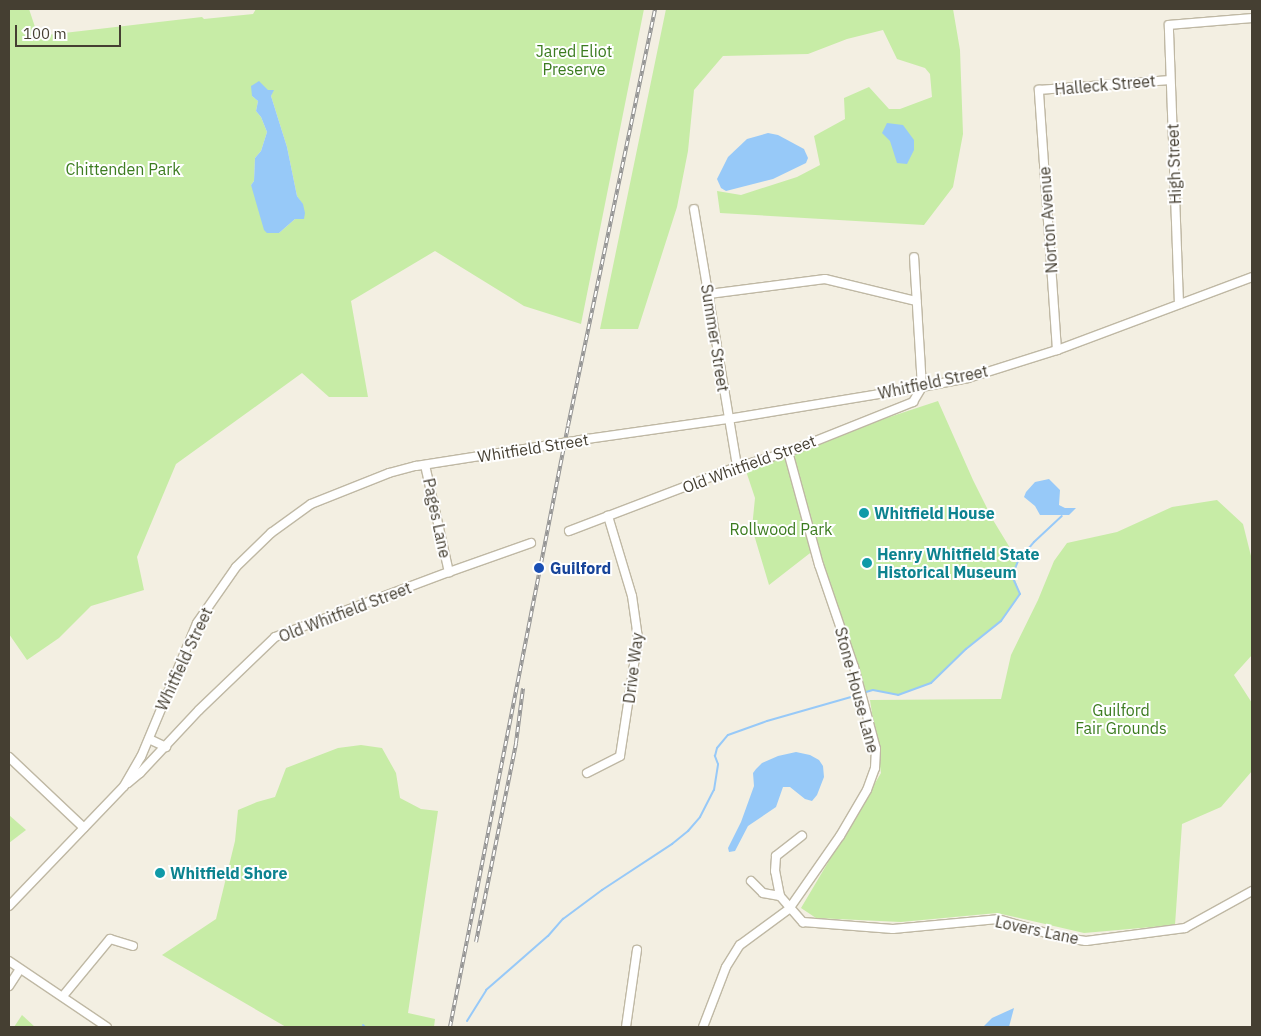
<!DOCTYPE html>
<html>
<head>
<meta charset="utf-8">
<style>
	body { margin:0 }
	#map { position:relative; width:1261px; height:1036px; overflow:hidden; background:#f3efe2; font-family:"IBM Plex Sans",sans-serif }
	div>[style] { position:absolute }
	[style*='--x'] { left:calc(var(--x)*1px); top:calc(var(--y)*1px); width:calc(var(--w)*1px); rotate:calc(var(--a)*1deg) }
	.green>* { inset:0; background:#c7eca6 }
	.water>* { inset:0; background:#97c9f8 }
	.stream>* { height:2px; margin:-1px; padding:0 1px; transform-origin:1px; border-radius:1px; background:#97c9f8 }
	.roads { filter:drop-shadow(1px 0 #bfb8a4) drop-shadow(-1px 0 #bfb8a4) drop-shadow(0 1px #bfb8a4) drop-shadow(0 -1px #bfb8a4) }
	.street>* { height:8px; margin:-4px; padding:0 4px; transform-origin:4px; border-radius:4px; background:#fff }
	.rail>* { height:4px; margin-top:-2px; transform-origin:0; background:repeating-linear-gradient(90deg,#fff 0 5.5px,#949494 0 11px); box-sizing:border-box; border-block:1px solid #949494 }
	.bridges { filter:drop-shadow(1px 0 #bfb8a4) drop-shadow(-1px 0 #bfb8a4) drop-shadow(0 1px #bfb8a4) drop-shadow(0 -1px #bfb8a4) }
	.street-bridge>* { height:8px; margin:-4px; padding:0 4px; transform-origin:4px; border-radius:4px; background:#fff }
	.dots>* { width:14px; height:14px; translate:-50% -50%; box-sizing:border-box; border:2px solid #fff; border-radius:50% }
	span { translate:-50% -50%; white-space:nowrap; text-align:center; line-height:1.15; -webkit-text-stroke:4px #fff; paint-order:stroke }
	.park-label { font-size:16px; color:#3c7c20 }
	.street-label { font-size:16px; color:#453f32 }
	.culture-label { font-size:16px; color:#0d838f; font-weight:700 }
	.left { translate:0 -50%; text-align:left }
	.transit-label { font-size:16px; color:#164399; font-weight:700 }
	.frame { position:absolute; inset:0; border:10px solid #453f32; pointer-events:none }
	.scale { position:absolute; left:15px; top:25px; width:106px; height:22px; box-sizing:border-box; border:2px solid #453f32; border-top:0; padding-left:6px; font-size:15px; line-height:18px; white-space:nowrap; color:#453f32; -webkit-text-stroke:4px #fff; paint-order:stroke }
</style>
</head>
<body>
<div id="map">
	<div class="green">
		<div style="clip-path:polygon(evenodd,9px 9px,29px 9px,38px 36px,202px 17px,204px 19px,253px 14px,256px 9px,644px 9px,581px 324px,524px 306px,435px 251px,351px 301px,368px 397px,329px 397px,302px 373px,176px 464px,137px 557px,144px 590px,91px 606px,59px 638px,27px 660px,9px 634px,9px 9px,252px 90px,273px 90px,271px 96px,287px 147px,297px 196px,303px 205px,300px 219px,295px 219px,279px 233px,251px 185px,254px 181px,255px 158px,261px 151px,267px 132px,261px 117px,256px 111px,258px 101px,252px 96px,252px 90px)"></div>
		<div style="clip-path:polygon(666px 9px,953px 9px,960px 50px,963px 134px,953px 187px,924px 225px,720px 213px,717px 191px,741px 195px,797px 177px,820px 165px,814px 136px,845px 119px,844px 98px,869px 87px,889px 109px,900px 109px,932px 97px,930px 74px,925px 68px,897px 59px,883px 30px,847px 39px,808px 54px,723px 56px,694px 90px,688px 151px,677px 207px,638px 329px,600px 329px)"></div>
		<div style="clip-path:polygon(938px 401px,973px 480px,993px 520px,1018px 561px,1013px 574px,1020px 594px,1001px 621px,966px 649px,931px 683px,898px 695px,873px 690px,861px 694px,814px 550px,769px 585px,752px 528px,755px 498px,744px 465px)"></div>
		<div style="clip-path:polygon(1217px 500px,1243px 524px,1252px 560px,1252px 655px,1234px 675px,1252px 703px,1252px 771px,1221px 807px,1182px 824px,1175px 925px,1084px 933px,997px 913px,901px 922px,816px 918px,801px 908px,881px 773px,870px 700px,1001px 699px,1011px 655px,1038px 600px,1054px 561px,1067px 543px,1117px 532px,1172px 507px)"></div>
		<div style="clip-path:polygon(361px 745px,382px 748px,396px 773px,400px 798px,421px 809px,438px 811px,408px 1013px,435px 1019px,434px 1027px,286px 1027px,162px 955px,216px 919px,235px 841px,238px 810px,257px 802px,275px 797px,286px 768px,338px 748px)"></div>
		<div style="clip-path:polygon(9px 815px,26px 830px,9px 843px)"></div>
		<div style="clip-path:polygon(22px 1015px,35px 1027px,14px 1027px)"></div>
	</div>
	<div class="water">
		<div style="clip-path:polygon(259px 81px,268px 90px,274px 90px,271px 96px,287px 147px,297px 196px,303px 204px,305px 213px,304px 219px,295px 219px,279px 233px,267px 233px,264px 230px,251px 185px,254px 181px,255px 158px,261px 151px,267px 132px,261px 117px,256px 111px,258px 101px,252px 96px,251px 86px)"></div>
		<div style="clip-path:polygon(887px 123px,903px 125px,914px 140px,914px 150px,907px 164px,897px 163px,890px 141px,882px 133px)"></div>
		<div style="clip-path:polygon(768px 133px,778px 135px,804px 149px,808px 158px,806px 163px,773px 179px,726px 191px,721px 188px,717px 179px,728px 157px,747px 139px)"></div>
		<div style="clip-path:polygon(1049px 479px,1060px 490px,1059px 505px,1065px 508px,1076px 508px,1069px 515px,1040px 515px,1035px 506px,1024px 497px,1026px 492px,1035px 482px)"></div>
		<div style="clip-path:polygon(796px 752px,810px 755px,819px 760px,823px 766px,824px 777px,817px 795px,812px 801px,805px 799px,790px 787px,783px 787px,776px 807px,748px 826px,735px 851px,729px 852px,728px 848px,741px 822px,754px 786px,753px 773px,756px 769px,762px 763px,778px 756px)"></div>
		<div style="clip-path:polygon(1014px 1008px,1009px 1027px,983px 1027px,992px 1018px)"></div>
	</div>
	<div class="stream">
		<div style="--x:866;--y:692;--w:7;--a:-16"></div>
		<div style="--x:873;--y:690;--w:25;--a:11"></div>
		<div style="--x:898;--y:695;--w:35;--a:-20"></div>
		<div style="--x:931;--y:683;--w:49;--a:-44.2"></div>
		<div style="--x:966;--y:649;--w:45;--a:-38.7"></div>
		<div style="--x:1001;--y:621;--w:33;--a:-55"></div>
		<div style="--x:1020;--y:594;--w:20;--a:-114"></div>
		<div style="--x:1012;--y:576;--w:16;--a:-68"></div>
		<div style="--x:1018;--y:561;--w:25;--a:-50"></div>
		<div style="--x:1034;--y:542;--w:38;--a:-43"></div>
		<div style="--x:467;--y:1021;--w:36;--a:-58"></div>
		<div style="--x:486;--y:990;--w:82;--a:-41.1"></div>
		<div style="--x:548;--y:936;--w:23;--a:-49"></div>
		<div style="--x:563;--y:919;--w:49;--a:-36.6"></div>
		<div style="--x:602;--y:890;--w:84;--a:-33.3"></div>
		<div style="--x:672;--y:844;--w:21;--a:-39"></div>
		<div style="--x:688;--y:831;--w:18;--a:-49"></div>
		<div style="--x:700;--y:817;--w:30;--a:-63"></div>
		<div style="--x:714;--y:790;--w:26;--a:-81"></div>
		<div style="--x:718;--y:764;--w:9;--a:-111"></div>
		<div style="--x:715;--y:756;--w:8;--a:-76"></div>
		<div style="--x:717;--y:748;--w:17;--a:-50"></div>
		<div style="--x:728;--y:735;--w:41;--a:-19.7"></div>
		<div style="--x:767;--y:721;--w:91;--a:-15.9"></div>
		<div style="--x:363;--y:1025;--w:3;--a:45"></div>
	</div>
	<div class="roads">
		<div class="street">
			<div style="--x:694;--y:209;--w:262;--a:80.5"></div>
			<div style="--x:709;--y:294;--w:117;--a:-7.4"></div>
			<div style="--x:825;--y:279;--w:94;--a:13.6"></div>
			<div style="--x:1179;--y:304;--w:279;--a:-92.1"></div>
			<div style="--x:1169;--y:25;--w:83;--a:-4.8"></div>
			<div style="--x:1057;--y:350;--w:261;--a:-94"></div>
			<div style="--x:1039;--y:90;--w:131;--a:-4.4"></div>
			<div style="--x:580;--y:440;--w:149;--a:-8.1"></div>
			<div style="--x:728;--y:419;--w:197;--a:-9.4"></div>
			<div style="--x:922;--y:387;--w:47;--a:-11.1"></div>
			<div style="--x:968;--y:378;--w:93;--a:-17.5"></div>
			<div style="--x:1057;--y:350;--w:208;--a:-20.5"></div>
			<div style="--x:425;--y:465;--w:110;--a:77.4"></div>
			<div style="--x:569;--y:531;--w:180;--a:-20.9"></div>
			<div style="--x:737;--y:467;--w:53;--a:-16.4"></div>
			<div style="--x:788;--y:452;--w:135;--a:-21.8"></div>
			<div style="--x:913;--y:402;--w:17;--a:-59"></div>
			<div style="--x:922;--y:387;--w:130;--a:-93.5"></div>
			<div style="--x:149;--y:739;--w:19;--a:25"></div>
			<div style="--x:9;--y:757;--w:103;--a:43.4"></div>
			<div style="--x:587;--y:773;--w:37;--a:-27"></div>
			<div style="--x:620;--y:756;--w:119;--a:-81.3"></div>
			<div style="--x:638;--y:638;--w:42;--a:-98.1"></div>
			<div style="--x:632;--y:596;--w:84;--a:-106.7"></div>
			<div style="--x:128;--y:783;--w:16;--a:-40"></div>
			<div style="--x:140;--y:773;--w:86;--a:-46.9"></div>
			<div style="--x:199;--y:710;--w:105;--a:-43.8"></div>
			<div style="--x:275;--y:637;--w:186;--a:-20.5"></div>
			<div style="--x:449;--y:572;--w:87;--a:-19.5"></div>
			<div style="--x:751;--y:881;--w:17;--a:45"></div>
			<div style="--x:763;--y:893;--w:17;--a:10"></div>
			<div style="--x:780;--y:896;--w:35;--a:49"></div>
			<div style="--x:803;--y:922;--w:90;--a:4.4"></div>
			<div style="--x:893;--y:929;--w:105;--a:-5.4"></div>
			<div style="--x:998;--y:919;--w:65;--a:16.2"></div>
			<div style="--x:1060;--y:937;--w:26;--a:9"></div>
			<div style="--x:1086;--y:941;--w:100;--a:-7.5"></div>
			<div style="--x:1185;--y:928;--w:77;--a:-28.9"></div>
			<div style="--x:780;--y:896;--w:25;--a:-101"></div>
			<div style="--x:775;--y:871;--w:15;--a:-86"></div>
			<div style="--x:776;--y:856;--w:33;--a:-38"></div>
			<div style="--x:9;--y:906;--w:166;--a:-46.2"></div>
			<div style="--x:124;--y:786;--w:34;--a:-60"></div>
			<div style="--x:141;--y:757;--w:145;--a:-67.3"></div>
			<div style="--x:197;--y:623;--w:68;--a:-55.1"></div>
			<div style="--x:236;--y:567;--w:49;--a:-44.2"></div>
			<div style="--x:271;--y:533;--w:49;--a:-35.9"></div>
			<div style="--x:311;--y:504;--w:84;--a:-21.7"></div>
			<div style="--x:389;--y:473;--w:28;--a:-15"></div>
			<div style="--x:416;--y:466;--w:142;--a:-8.9"></div>
			<div style="--x:9;--y:961;--w:118;--a:34"></div>
			<div style="--x:9;--y:986;--w:20;--a:-57"></div>
			<div style="--x:63;--y:996;--w:74;--a:-50.5"></div>
			<div style="--x:110;--y:939;--w:24;--a:17"></div>
			<div style="--x:626;--y:1027;--w:78;--a:-81.9"></div>
			<div style="--x:703;--y:1027;--w:64;--a:-69"></div>
			<div style="--x:726;--y:967;--w:26;--a:-58"></div>
			<div style="--x:740;--y:945;--w:61;--a:-36.3"></div>
			<div style="--x:789;--y:909;--w:89;--a:-55.1"></div>
			<div style="--x:840;--y:836;--w:53;--a:-59.6"></div>
			<div style="--x:867;--y:790;--w:23;--a:-70"></div>
			<div style="--x:875;--y:768;--w:19;--a:-87"></div>
			<div style="--x:876;--y:749;--w:85;--a:-105"></div>
			<div style="--x:854;--y:667;--w:108;--a:-108.9"></div>
			<div style="--x:819;--y:565;--w:117;--a:-105.3"></div>
		</div>
	</div>
	<div class="rail">
		<div style="--x:476;--y:942;--w:203;--a:-78.6"></div>
		<div style="--x:516;--y:743;--w:55;--a:-82.7"></div>
		<div style="--x:450;--y:1027;--w:612;--a:-78.89"></div>
		<div style="--x:568;--y:426;--w:426;--a:-78.2"></div>
	</div>
	<div class="bridges">
		<div class="street-bridge">
			<div style="--x:556;--y:444;--w:24;--a:-9"></div>
		</div>
	</div>
	<div class="dots">
		<div style="left:864px;top:513px;background:#0f9aa8"></div>
		<div style="left:867px;top:563px;background:#0f9aa8"></div>
		<div style="left:539px;top:568px;background:#1a4fb4"></div>
		<div style="left:160px;top:873px;background:#0f9aa8"></div>
	</div>
	<div class="park-label">
		<span style="left:574px;top:60px">Jared Eliot<br>Preserve</span>
		<span style="left:123px;top:169px">Chittenden Park</span>
		<span style="left:781px;top:529px">Rollwood Park</span>
		<span style="left:1121px;top:719px">Guilford<br>Fair Grounds</span>
	</div>
	<div class="street-label">
		<span style="left:1105px;top:85px;rotate:-5deg">Halleck Street</span>
		<span style="left:1174px;top:164px;rotate:-92deg">High Street</span>
		<span style="left:1048px;top:220px;rotate:-94deg">Norton Avenue</span>
		<span style="left:715px;top:338px;rotate:81deg">Summer Street</span>
		<span style="left:933px;top:382px;rotate:-12deg">Whitfield Street</span>
		<span style="left:533px;top:448px;rotate:-9deg">Whitfield Street</span>
		<span style="left:749px;top:464px;rotate:-20deg">Old Whitfield Street</span>
		<span style="left:437px;top:518px;rotate:78deg">Pages Lane</span>
		<span style="left:345px;top:612px;rotate:-21deg">Old Whitfield Street</span>
		<span style="left:184px;top:659px;rotate:-65deg">Whitfield Street</span>
		<span style="left:633px;top:668px;rotate:-83deg">Drive Way</span>
		<span style="left:857px;top:690px;rotate:75deg">Stone House Lane</span>
		<span style="left:1037px;top:930px;rotate:12deg">Lovers Lane</span>
	</div>
	<div class="culture-label">
		<span class="left" style="left:874px;top:513px">Whitfield House</span>
		<span class="left" style="left:877px;top:563px">Henry Whitfield State<br>Historical Museum</span>
		<span class="left" style="left:170px;top:873px">Whitfield Shore</span>
	</div>
	<div class="transit-label">
		<span class="left" style="left:550px;top:568px">Guilford</span>
	</div>
	<div class="frame"></div>
	<div class="scale">100 m</div>
</div>
</body>
</html>
